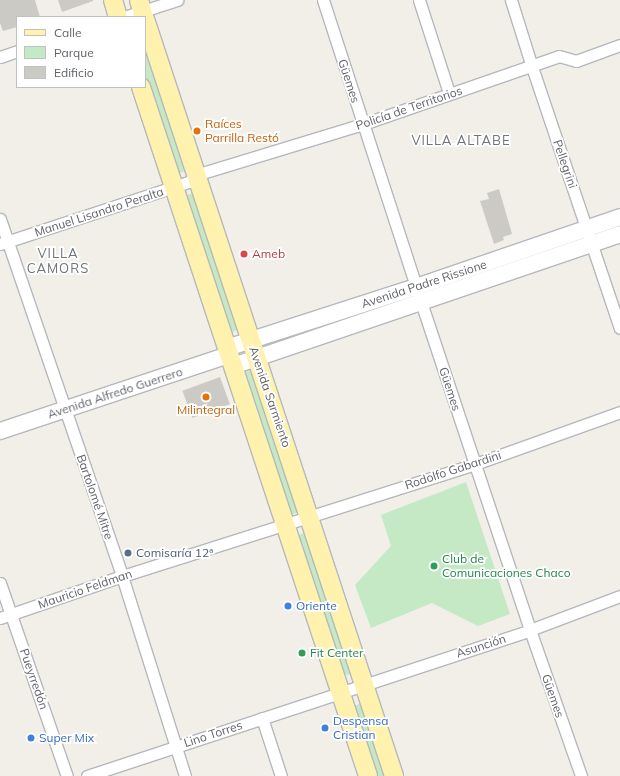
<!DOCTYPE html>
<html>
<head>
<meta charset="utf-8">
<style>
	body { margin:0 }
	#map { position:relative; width:620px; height:776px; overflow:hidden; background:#f1efe8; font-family:Mulish,sans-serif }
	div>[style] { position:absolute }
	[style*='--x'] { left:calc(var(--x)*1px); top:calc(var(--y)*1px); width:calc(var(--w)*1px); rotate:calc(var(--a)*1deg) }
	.green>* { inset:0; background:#c5e8c5; transform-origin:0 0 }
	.building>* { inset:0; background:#cccac5; transform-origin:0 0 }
	.roads { filter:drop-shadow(1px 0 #b5b8bc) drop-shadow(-1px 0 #b5b8bc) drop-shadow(0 1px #b5b8bc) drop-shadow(0 -1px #b5b8bc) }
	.street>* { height:11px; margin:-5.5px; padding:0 5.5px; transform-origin:5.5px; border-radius:5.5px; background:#fff }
	.secondary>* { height:16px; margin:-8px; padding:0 8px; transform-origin:8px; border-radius:8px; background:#fff }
	.primary>* { height:18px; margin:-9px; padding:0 9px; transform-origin:9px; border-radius:9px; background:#fff2af }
	.dots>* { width:11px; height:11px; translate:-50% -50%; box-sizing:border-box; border:2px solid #fff; border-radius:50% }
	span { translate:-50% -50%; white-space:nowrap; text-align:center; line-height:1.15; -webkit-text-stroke:3.5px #fff; paint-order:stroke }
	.street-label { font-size:12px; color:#5f6368 }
	.food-label { font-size:12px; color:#c56008 }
	.left { translate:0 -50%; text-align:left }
	.health-label { font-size:12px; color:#be3a42 }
	.service-label { font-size:12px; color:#4e5e75 }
	.leisure-label { font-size:12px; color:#27864d }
	.shop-label { font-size:12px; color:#366cbe }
	.neighbourhood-label { font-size:13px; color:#70757a; letter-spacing:1px }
	.legend { position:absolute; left:16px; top:16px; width:130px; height:72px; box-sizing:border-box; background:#fff; border:1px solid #bfc1c3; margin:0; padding:5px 7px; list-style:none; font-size:12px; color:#5f6368 }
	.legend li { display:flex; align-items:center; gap:8px; height:20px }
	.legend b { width:20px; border:1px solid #bfc1c3 }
</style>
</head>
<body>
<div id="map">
	<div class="green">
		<div style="clip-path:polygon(145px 34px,190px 170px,176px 174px,145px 78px)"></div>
		<div style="left:196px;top:192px;width:144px;height:14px;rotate:71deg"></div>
		<div style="left:254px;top:369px;width:150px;height:14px;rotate:72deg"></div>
		<div style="clip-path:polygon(466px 482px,510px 614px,478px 626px,432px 603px,371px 628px,355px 585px,391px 546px,381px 515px)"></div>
		<div style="clip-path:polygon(306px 532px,354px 673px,347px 675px,344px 673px,297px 539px,299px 535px)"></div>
		<div style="left:366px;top:702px;width:77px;height:15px;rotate:73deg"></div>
	</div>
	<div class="building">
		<div style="clip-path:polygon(0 0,35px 0,40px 17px,17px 17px,17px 27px,3px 31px,0 23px)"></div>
		<div style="clip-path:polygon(58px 0,93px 0,93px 1px,62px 12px)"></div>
		<div style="clip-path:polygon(499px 189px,512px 234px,503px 237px,504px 240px,494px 244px,480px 201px,489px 199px,487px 193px)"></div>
		<div style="left:220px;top:377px;width:29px;height:40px;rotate:70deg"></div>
	</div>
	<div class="roads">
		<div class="street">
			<div style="--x:323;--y:0;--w:302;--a:72"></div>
			<div style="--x:416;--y:287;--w:361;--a:71.6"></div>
			<div style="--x:530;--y:630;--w:155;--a:70.7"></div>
			<div style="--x:419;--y:0;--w:98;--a:72.1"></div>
			<div style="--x:511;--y:0;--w:70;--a:72.6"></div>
			<div style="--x:532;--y:67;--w:275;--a:71.4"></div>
			<div style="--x:124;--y:17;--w:56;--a:-17.8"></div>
			<div style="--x:0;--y:57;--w:18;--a:-19"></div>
			<div style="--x:0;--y:219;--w:377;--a:71.1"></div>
			<div style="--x:122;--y:576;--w:210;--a:72.5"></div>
			<div style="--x:0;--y:244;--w:199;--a:-18.2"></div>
			<div style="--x:189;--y:182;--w:10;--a:-45"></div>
			<div style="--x:196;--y:175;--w:175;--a:-17"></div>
			<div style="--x:363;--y:124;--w:207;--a:-19.1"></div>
			<div style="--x:559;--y:56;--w:18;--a:16"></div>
			<div style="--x:576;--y:61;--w:47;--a:-20"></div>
			<div style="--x:0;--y:583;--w:204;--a:70.9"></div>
			<div style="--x:0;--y:618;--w:129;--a:-19"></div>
			<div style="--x:122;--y:576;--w:370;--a:-17.6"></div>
			<div style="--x:475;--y:464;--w:154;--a:-19.7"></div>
			<div style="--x:262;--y:718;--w:61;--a:71.9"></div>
			<div style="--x:87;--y:776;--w:466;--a:-18.2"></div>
			<div style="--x:530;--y:630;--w:96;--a:-20.7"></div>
		</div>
		<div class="secondary">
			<div style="--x:227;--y:348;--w:199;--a:-17.9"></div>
			<div style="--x:416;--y:287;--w:216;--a:-18.9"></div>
			<div style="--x:233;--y:366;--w:409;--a:-18.8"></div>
			<div style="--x:0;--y:431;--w:241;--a:-18.4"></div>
		</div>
		<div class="primary">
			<div style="--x:113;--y:0;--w:18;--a:74"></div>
			<div style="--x:139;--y:0;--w:18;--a:74"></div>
			<div style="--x:145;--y:19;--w:797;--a:71.79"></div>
			<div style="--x:141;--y:87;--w:725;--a:71.76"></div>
		</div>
	</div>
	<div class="dots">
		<div style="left:197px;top:131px;background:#e8710a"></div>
		<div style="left:244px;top:254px;background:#e0444e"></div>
		<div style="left:206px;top:397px;background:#e8710a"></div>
		<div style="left:128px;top:553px;background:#5c6f8a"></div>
		<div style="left:434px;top:566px;background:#2e9e5b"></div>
		<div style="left:288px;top:606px;background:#3f7fe0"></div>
		<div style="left:302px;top:653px;background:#2e9e5b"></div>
		<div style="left:325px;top:728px;background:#3f7fe0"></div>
		<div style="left:31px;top:738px;background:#3f7fe0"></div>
	</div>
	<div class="street-label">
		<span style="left:349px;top:81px;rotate:72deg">Güemes</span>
		<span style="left:409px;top:108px;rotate:-19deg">Policía de Territorios</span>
		<span style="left:565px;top:164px;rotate:71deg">Pellegrini</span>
		<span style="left:99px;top:212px;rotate:-18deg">Manuel Lisandro Peralta</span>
		<span style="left:424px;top:284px;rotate:-18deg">Avenida Padre Rissione</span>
		<span style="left:450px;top:389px;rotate:72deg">Güemes</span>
		<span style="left:115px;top:393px;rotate:-18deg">Avenida Alfredo Guerrero</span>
		<span style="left:270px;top:397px;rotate:71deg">Avenida Sarmiento</span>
		<span style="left:453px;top:470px;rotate:-18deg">Rodolfo Gabardini</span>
		<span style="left:95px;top:497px;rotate:71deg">Bartolomé Mitre</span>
		<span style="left:85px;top:589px;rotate:-19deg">Mauricio Feldman</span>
		<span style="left:481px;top:646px;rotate:-18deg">Asunción</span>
		<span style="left:34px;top:679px;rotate:71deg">Pueyrredón</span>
		<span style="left:553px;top:696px;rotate:71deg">Güemes</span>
		<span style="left:213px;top:734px;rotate:-18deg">Lino Torres</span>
	</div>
	<div class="food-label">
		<span class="left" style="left:205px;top:131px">Raíces<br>Parrilla Restó</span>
		<span style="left:206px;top:410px">Milintegral</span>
	</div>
	<div class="health-label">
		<span class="left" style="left:252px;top:254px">Ameb</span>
	</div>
	<div class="service-label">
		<span class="left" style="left:136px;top:553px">Comisaría 12ª</span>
	</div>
	<div class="leisure-label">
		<span class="left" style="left:442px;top:566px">Club de<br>Comunicaciones Chaco</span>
		<span class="left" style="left:310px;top:653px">Fit Center</span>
	</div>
	<div class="shop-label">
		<span class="left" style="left:296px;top:606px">Oriente</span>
		<span class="left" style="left:333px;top:728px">Despensa<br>Cristian</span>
		<span class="left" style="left:39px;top:738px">Super Mix</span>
	</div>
	<div class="neighbourhood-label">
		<span style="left:461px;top:140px">VILLA ALTABE</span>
		<span style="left:58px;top:261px">VILLA<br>CAMORS</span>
	</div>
	<ul class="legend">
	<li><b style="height:5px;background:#fff2af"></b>Calle</li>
	<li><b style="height:11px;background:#c5e8c5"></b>Parque</li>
	<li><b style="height:11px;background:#cccac5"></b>Edificio</li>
	</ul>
</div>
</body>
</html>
